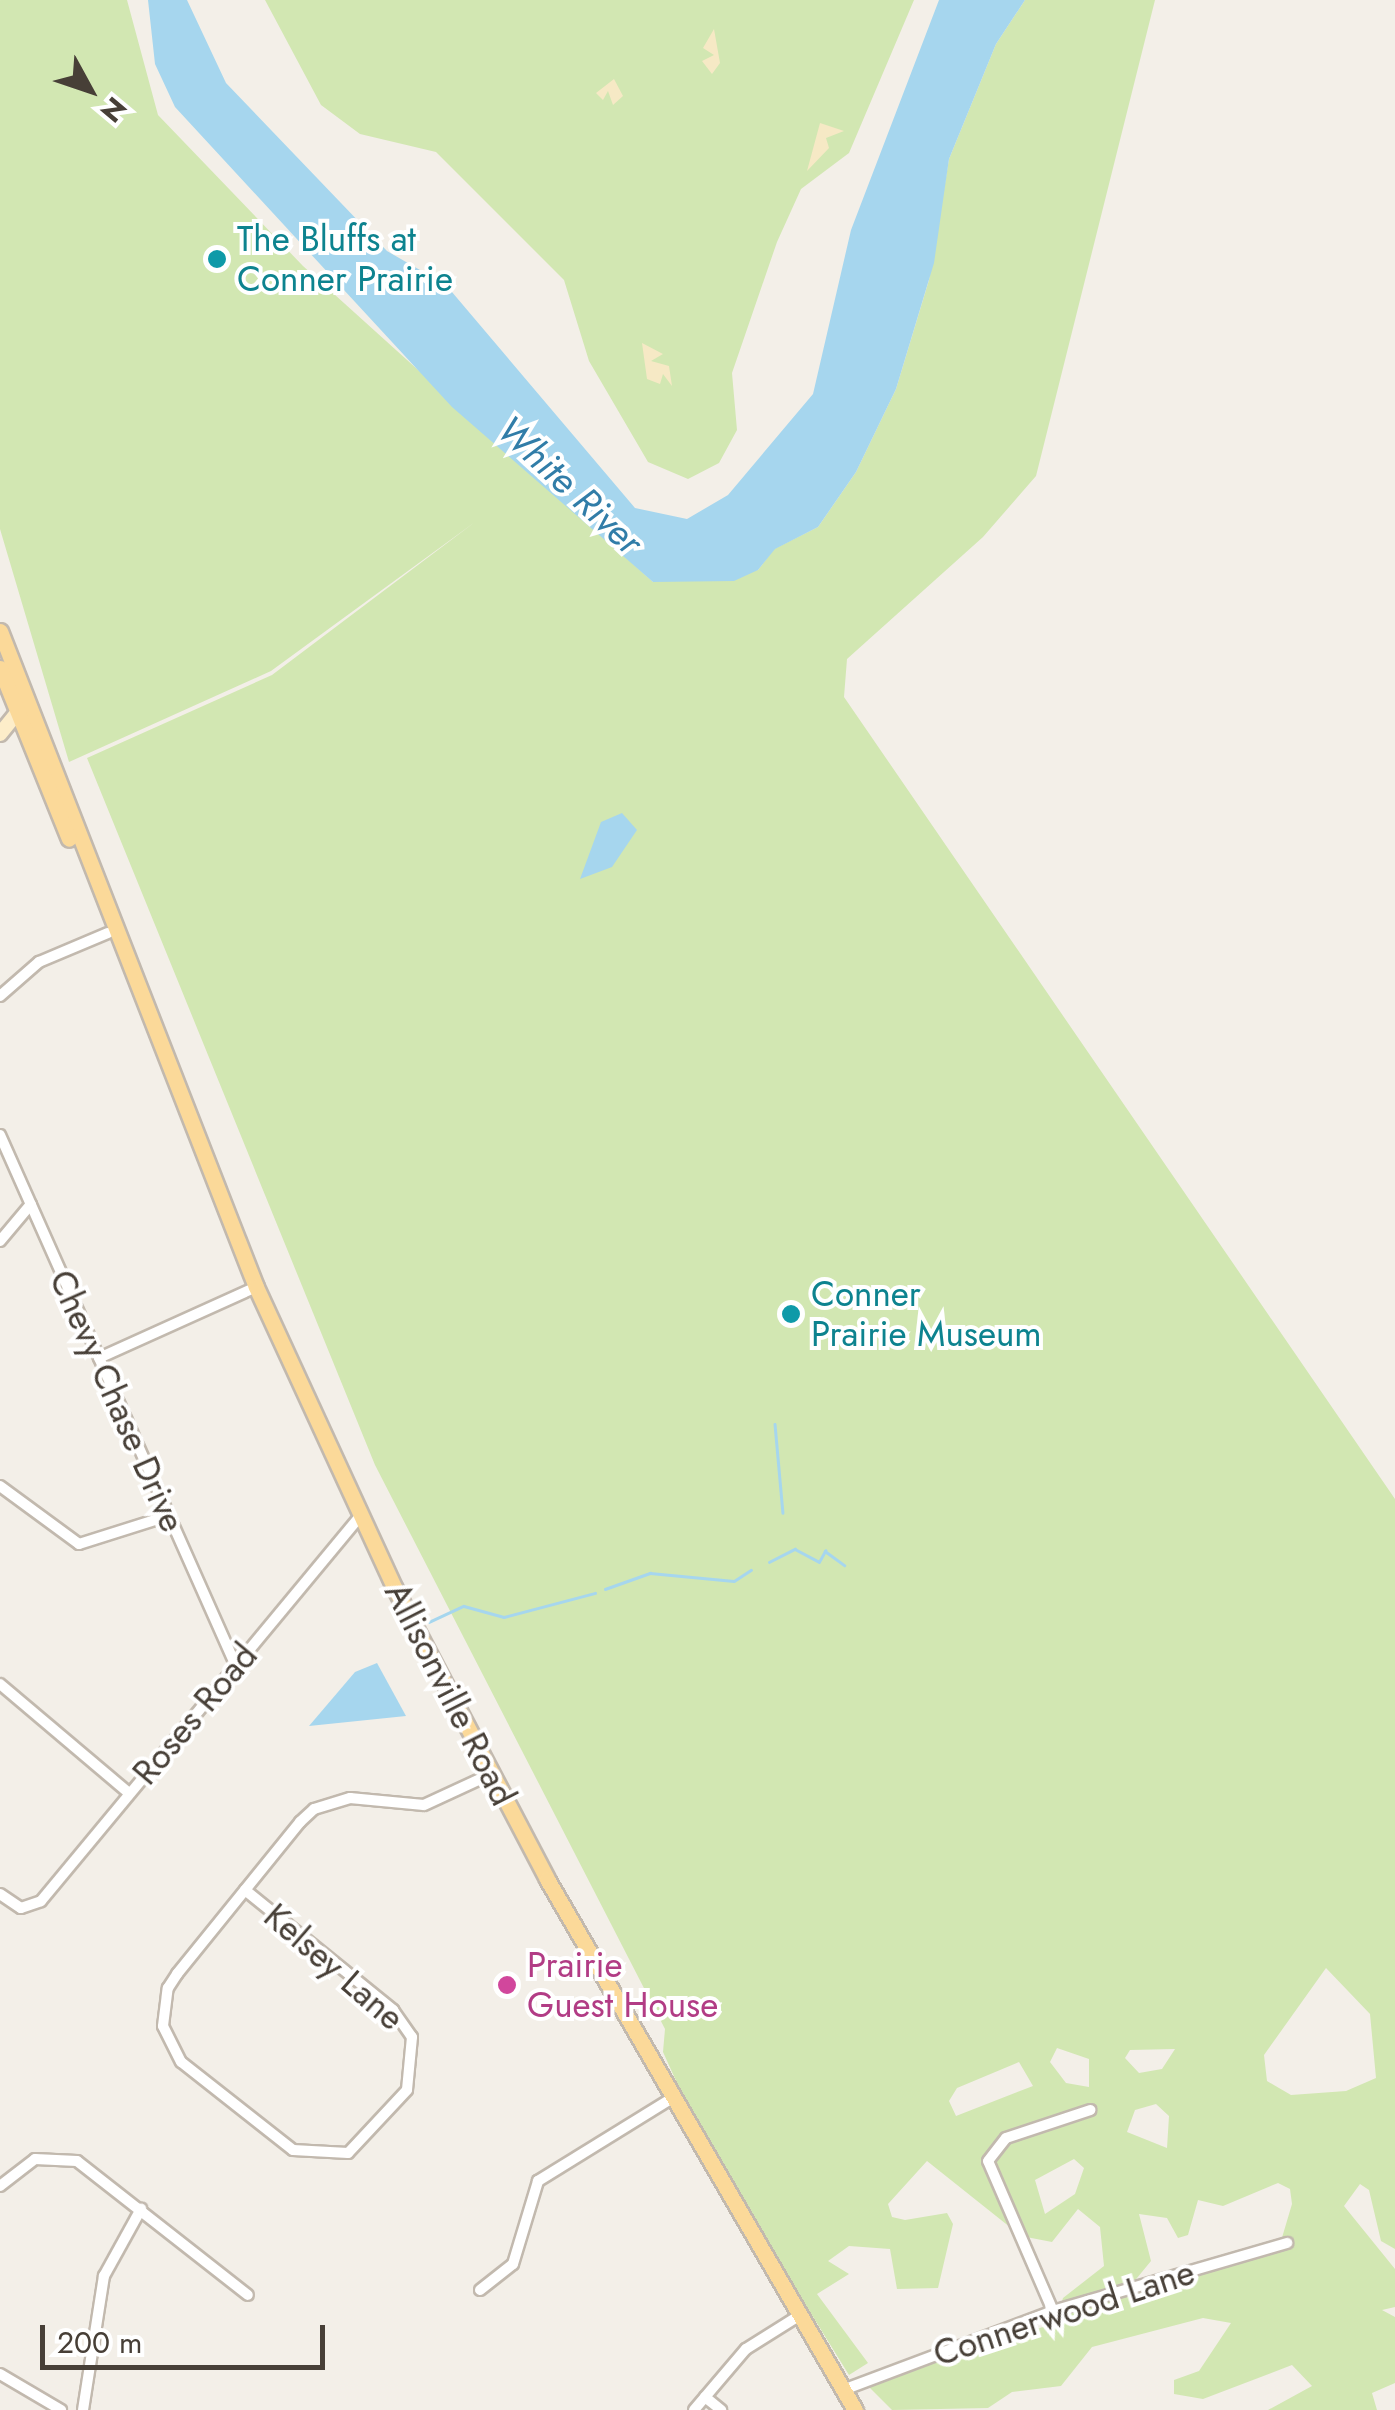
<!DOCTYPE html>
<html>
<head>
<meta charset="utf-8">
<style>
	body { margin:0 }
	#map { position:relative; width:1395px; height:2410px; overflow:hidden; background:#f3efe8; font-family:Jost,sans-serif }
	div>[style] { position:absolute }
	[style*='--x'] { left:calc(var(--x)*1px); top:calc(var(--y)*1px); width:calc(var(--w)*1px); rotate:calc(var(--a)*1deg) }
	.green>* { inset:0; background:#d2e7b2 }
	.sand>* { inset:0; background:#f6e9c5 }
	.water>* { inset:0; background:#a6d6ee }
	.stream>* { height:2.5px; margin:-1.25px; padding:0 1.25px; transform-origin:1.25px; border-radius:1.25px; background:#a6d6ee }
	.roads { filter:drop-shadow(2px 0 #c2b9ae) drop-shadow(-2px 0 #c2b9ae) drop-shadow(0 2px #c2b9ae) drop-shadow(0 -2px #c2b9ae) }
	.street>* { height:10px; margin:-5px; padding:0 5px; transform-origin:5px; border-radius:5px; background:#fff }
	.secondary>* { height:14px; margin:-7px; padding:0 7px; transform-origin:7px; border-radius:7px; background:#fdedc9 }
	.primary>* { height:15px; margin:-7.5px; padding:0 7.5px; transform-origin:7.5px; border-radius:7.5px; background:#fbd999 }
	.dots>* { width:28px; height:28px; translate:-50% -50%; box-sizing:border-box; border:5px solid #fff; border-radius:50% }
	span { translate:-50% -50%; white-space:nowrap; text-align:center; line-height:1.15; -webkit-text-stroke:8px #fff; paint-order:stroke }
	.culture-label { font-size:35px; color:#0d838f }
	.left { translate:0 -50%; text-align:left }
	.street-label { font-size:35px; color:#473f37 }
	.hotel-label { font-size:35px; color:#b23c85 }
	.water-label { font-size:38px; color:#317da8; font-style:italic }
	.north { position:absolute; left:40px; top:40px; width:100px; height:100px; -webkit-text-stroke:8px #fff; paint-order:stroke; rotate:130deg; font-size:28px; font-weight:700; line-height:40px; text-align:center; color:#473f37 }
	.north::after { content:''; display:block; margin:auto; width:35px; height:45px; background:#473f37; clip-path:polygon(50% 0,100% 100%,50% 72%,0 100%) }
	.scale { position:absolute; left:40px; top:2325px; width:285px; height:45px; box-sizing:border-box; border:5px solid #473f37; border-top:0; padding-left:12px; font-size:30px; line-height:35px; white-space:nowrap; color:#473f37; -webkit-text-stroke:8px #fff; paint-order:stroke }
</style>
</head>
<body>
<div id="map">
	<div class="green">
		<div style="clip-path:polygon(evenodd,0 0,127px 0,158px 115px,303px 266px,653px 582px,758px 570px,774px 549px,818px 527px,856px 472px,896px 389px,929px 280px,949px 159px,996px 44px,1025px 0,1155px 0,1036px 476px,983px 537px,847px 659px,844px 697px,1395px 1499px,1395px 2249px,1381px 2241px,1369px 2190px,1360px 2184px,1344px 2206px,1395px 2269px,1395px 2307px,1382px 2310px,1395px 2317px,1395px 2383px,1372px 2393px,1377px 2410px,1268px 2410px,1312px 2386px,1292px 2365px,1203px 2399px,1174px 2394px,1174px 2380px,1199px 2371px,1231px 2323px,1203px 2318px,1092px 2347px,1061px 2386px,1012px 2392px,988px 2408px,892px 2410px,867px 2385px,1055px 2323px,1063px 2298px,1104px 2266px,1100px 2227px,1078px 2209px,1052px 2242px,1021px 2236px,927px 2161px,888px 2204px,892px 2217px,905px 2220px,947px 2213px,953px 2224px,938px 2288px,897px 2289px,890px 2249px,849px 2246px,828px 2261px,849px 2274px,817px 2294px,868px 2363px,849px 2375px,701px 2136px,663px 2052px,665px 2029px,375px 1465px,87px 758px,272px 675px,475px 522px,271px 671px,69px 762px,0 529px,0 0,1326px 1968px,1370px 2014px,1376px 2078px,1346px 2091px,1291px 2095px,1267px 2081px,1264px 2055px,1326px 1968px,0 0,1057px 2048px,1089px 2059px,1089px 2087px,1066px 2083px,1050px 2062px,1057px 2048px,0 0,1175px 2049px,1162px 2069px,1139px 2073px,1125px 2058px,1130px 2050px,1175px 2049px,0 0,1019px 2062px,1033px 2086px,956px 2116px,949px 2101px,957px 2088px,1019px 2062px,0 0,1156px 2104px,1169px 2116px,1167px 2148px,1127px 2132px,1135px 2110px,1156px 2104px,0 0,1074px 2159px,1084px 2168px,1075px 2194px,1045px 2214px,1035px 2180px,1074px 2159px,0 0,1278px 2183px,1290px 2189px,1292px 2204px,1281px 2241px,1123px 2295px,1151px 2261px,1139px 2214px,1167px 2218px,1178px 2238px,1188px 2235px,1198px 2200px,1223px 2206px,1278px 2183px)"></div>
		<div style="clip-path:polygon(265px 0,914px 0,849px 153px,801px 189px,777px 242px,732px 373px,737px 430px,719px 463px,688px 479px,648px 462px,589px 361px,564px 280px,436px 152px,360px 134px,321px 105px)"></div>
	</div>
	<div class="sand">
		<div style="clip-path:polygon(714px 29px,720px 63px,712px 74px,702px 61px,714px 55px,703px 48px)"></div>
		<div style="clip-path:polygon(614px 79px,623px 96px,613px 105px,608px 91px,603px 100px,596px 93px)"></div>
		<div style="clip-path:polygon(820px 123px,844px 131px,826px 138px,829px 148px,807px 171px)"></div>
		<div style="clip-path:polygon(642px 343px,663px 354px,651px 361px,669px 366px,672px 386px,663px 374px,660px 384px,647px 379px)"></div>
	</div>
	<div class="water">
		<div style="clip-path:polygon(148px 0,187px 0,226px 83px,387px 251px,446px 285px,635px 508px,687px 519px,728px 495px,813px 394px,851px 230px,939px 0,1025px 0,996px 44px,949px 159px,934px 263px,896px 389px,856px 472px,818px 527px,775px 549px,758px 570px,734px 581px,653px 582px,452px 407px,175px 107px,155px 64px)"></div>
		<div style="clip-path:polygon(622px 813px,637px 830px,612px 867px,580px 879px,601px 822px)"></div>
		<div style="clip-path:polygon(377px 1663px,406px 1716px,309px 1726px,355px 1672px)"></div>
	</div>
	<div class="stream">
		<div style="--x:775;--y:1424;--w:89;--a:84.9"></div>
		<div style="--x:769;--y:1562;--w:29;--a:-27"></div>
		<div style="--x:795;--y:1549;--w:27;--a:28"></div>
		<div style="--x:819;--y:1562;--w:13;--a:-61"></div>
		<div style="--x:825;--y:1551;--w:24;--a:36"></div>
		<div style="--x:605;--y:1589;--w:48;--a:-19.6"></div>
		<div style="--x:650;--y:1573;--w:84;--a:5.4"></div>
		<div style="--x:734;--y:1581;--w:20;--a:-33"></div>
		<div style="--x:429;--y:1622;--w:38;--a:-25"></div>
		<div style="--x:464;--y:1606;--w:41;--a:15.4"></div>
		<div style="--x:504;--y:1617;--w:94;--a:-14.8"></div>
	</div>
	<div class="roads">
		<div class="street">
			<div style="--x:0;--y:996;--w:52;--a:-41.1"></div>
			<div style="--x:39;--y:962;--w:75;--a:-22.8"></div>
			<div style="--x:0;--y:1135;--w:581;--a:66.04"></div>
			<div style="--x:0;--y:1241;--w:48;--a:-50"></div>
			<div style="--x:99;--y:1358;--w:172;--a:-24.3"></div>
			<div style="--x:0;--y:1486;--w:98;--a:36.3"></div>
			<div style="--x:79;--y:1544;--w:93;--a:-17.5"></div>
			<div style="--x:0;--y:1684;--w:169;--a:40.2"></div>
			<div style="--x:245;--y:1890;--w:191;--a:39"></div>
			<div style="--x:393;--y:2010;--w:33;--a:55"></div>
			<div style="--x:412;--y:2037;--w:53;--a:95.4"></div>
			<div style="--x:407;--y:2090;--w:86;--a:133.1"></div>
			<div style="--x:348;--y:2153;--w:55;--a:-176.9"></div>
			<div style="--x:293;--y:2150;--w:142;--a:-141.8"></div>
			<div style="--x:181;--y:2062;--w:40;--a:-116.6"></div>
			<div style="--x:163;--y:2026;--w:38;--a:-83"></div>
			<div style="--x:168;--y:1988;--w:17;--a:-57"></div>
			<div style="--x:177;--y:1974;--w:196;--a:-51"></div>
			<div style="--x:300;--y:1822;--w:19;--a:-43"></div>
			<div style="--x:314;--y:1809;--w:38;--a:-17"></div>
			<div style="--x:350;--y:1798;--w:74;--a:5.4"></div>
			<div style="--x:424;--y:1805;--w:74;--a:-24.8"></div>
			<div style="--x:0;--y:1894;--w:25;--a:34"></div>
			<div style="--x:21;--y:1908;--w:21;--a:-19"></div>
			<div style="--x:41;--y:1901;--w:501;--a:-50.34"></div>
			<div style="--x:0;--y:2186;--w:44;--a:-37.6"></div>
			<div style="--x:35;--y:2159;--w:42;--a:2.7"></div>
			<div style="--x:77;--y:2161;--w:217;--a:38.1"></div>
			<div style="--x:480;--y:2290;--w:42;--a:-38.2"></div>
			<div style="--x:513;--y:2264;--w:87;--a:-73.2"></div>
			<div style="--x:538;--y:2181;--w:160;--a:-31.7"></div>
			<div style="--x:1053;--y:2311;--w:163;--a:-113.4"></div>
			<div style="--x:988;--y:2161;--w:29;--a:-52"></div>
			<div style="--x:1006;--y:2138;--w:89;--a:-18.4"></div>
			<div style="--x:0;--y:2374;--w:71;--a:30.5"></div>
			<div style="--x:843;--y:2390;--w:224;--a:-20.6"></div>
			<div style="--x:1053;--y:2311;--w:244;--a:-16.2"></div>
			<div style="--x:705;--y:2397;--w:21;--a:39"></div>
			<div style="--x:83;--y:2410;--w:136;--a:-81.1"></div>
			<div style="--x:104;--y:2276;--w:77;--a:-61.1"></div>
			<div style="--x:694;--y:2410;--w:80;--a:-49.6"></div>
			<div style="--x:746;--y:2349;--w:64;--a:-32.2"></div>
		</div>
		<div class="secondary">
			<div style="--x:0;--y:734;--w:27;--a:-51"></div>
		</div>
		<div class="primary">
			<div style="--x:0;--y:631;--w:704;--a:68.68"></div>
			<div style="--x:256;--y:1287;--w:332;--a:65.3"></div>
			<div style="--x:395;--y:1589;--w:327;--a:62.3"></div>
			<div style="--x:547;--y:1879;--w:614;--a:59.88"></div>
			<div style="--x:0;--y:668;--w:184;--a:68"></div>
		</div>
	</div>
	<div class="dots">
		<div style="left:217px;top:259px;background:#0f9aa8"></div>
		<div style="left:791px;top:1314px;background:#0f9aa8"></div>
		<div style="left:507px;top:1985px;background:#d1479c"></div>
	</div>
	<div class="culture-label">
		<span class="left" style="left:237px;top:259px">The Bluffs at<br>Conner Prairie</span>
		<span class="left" style="left:811px;top:1314px">Conner<br>Prairie Museum</span>
	</div>
	<div class="street-label">
		<span style="left:117px;top:1401px;rotate:66deg">Chevy Chase Drive</span>
		<span style="left:450px;top:1694px;rotate:63deg">Allisonville Road</span>
		<span style="left:195px;top:1714px;rotate:-50deg">Roses Road</span>
		<span style="left:334px;top:1967px;rotate:41deg">Kelsey Lane</span>
		<span style="left:1064px;top:2313px;rotate:-18deg">Connerwood Lane</span>
	</div>
	<div class="hotel-label">
		<span class="left" style="left:527px;top:1985px">Prairie<br>Guest House</span>
	</div>
	<div class="water-label">
		<span style="left:570px;top:485px;rotate:43deg">White River</span>
	</div>
	<div class="north">N</div>
	<div class="scale">200 m</div>
</div>
</body>
</html>
